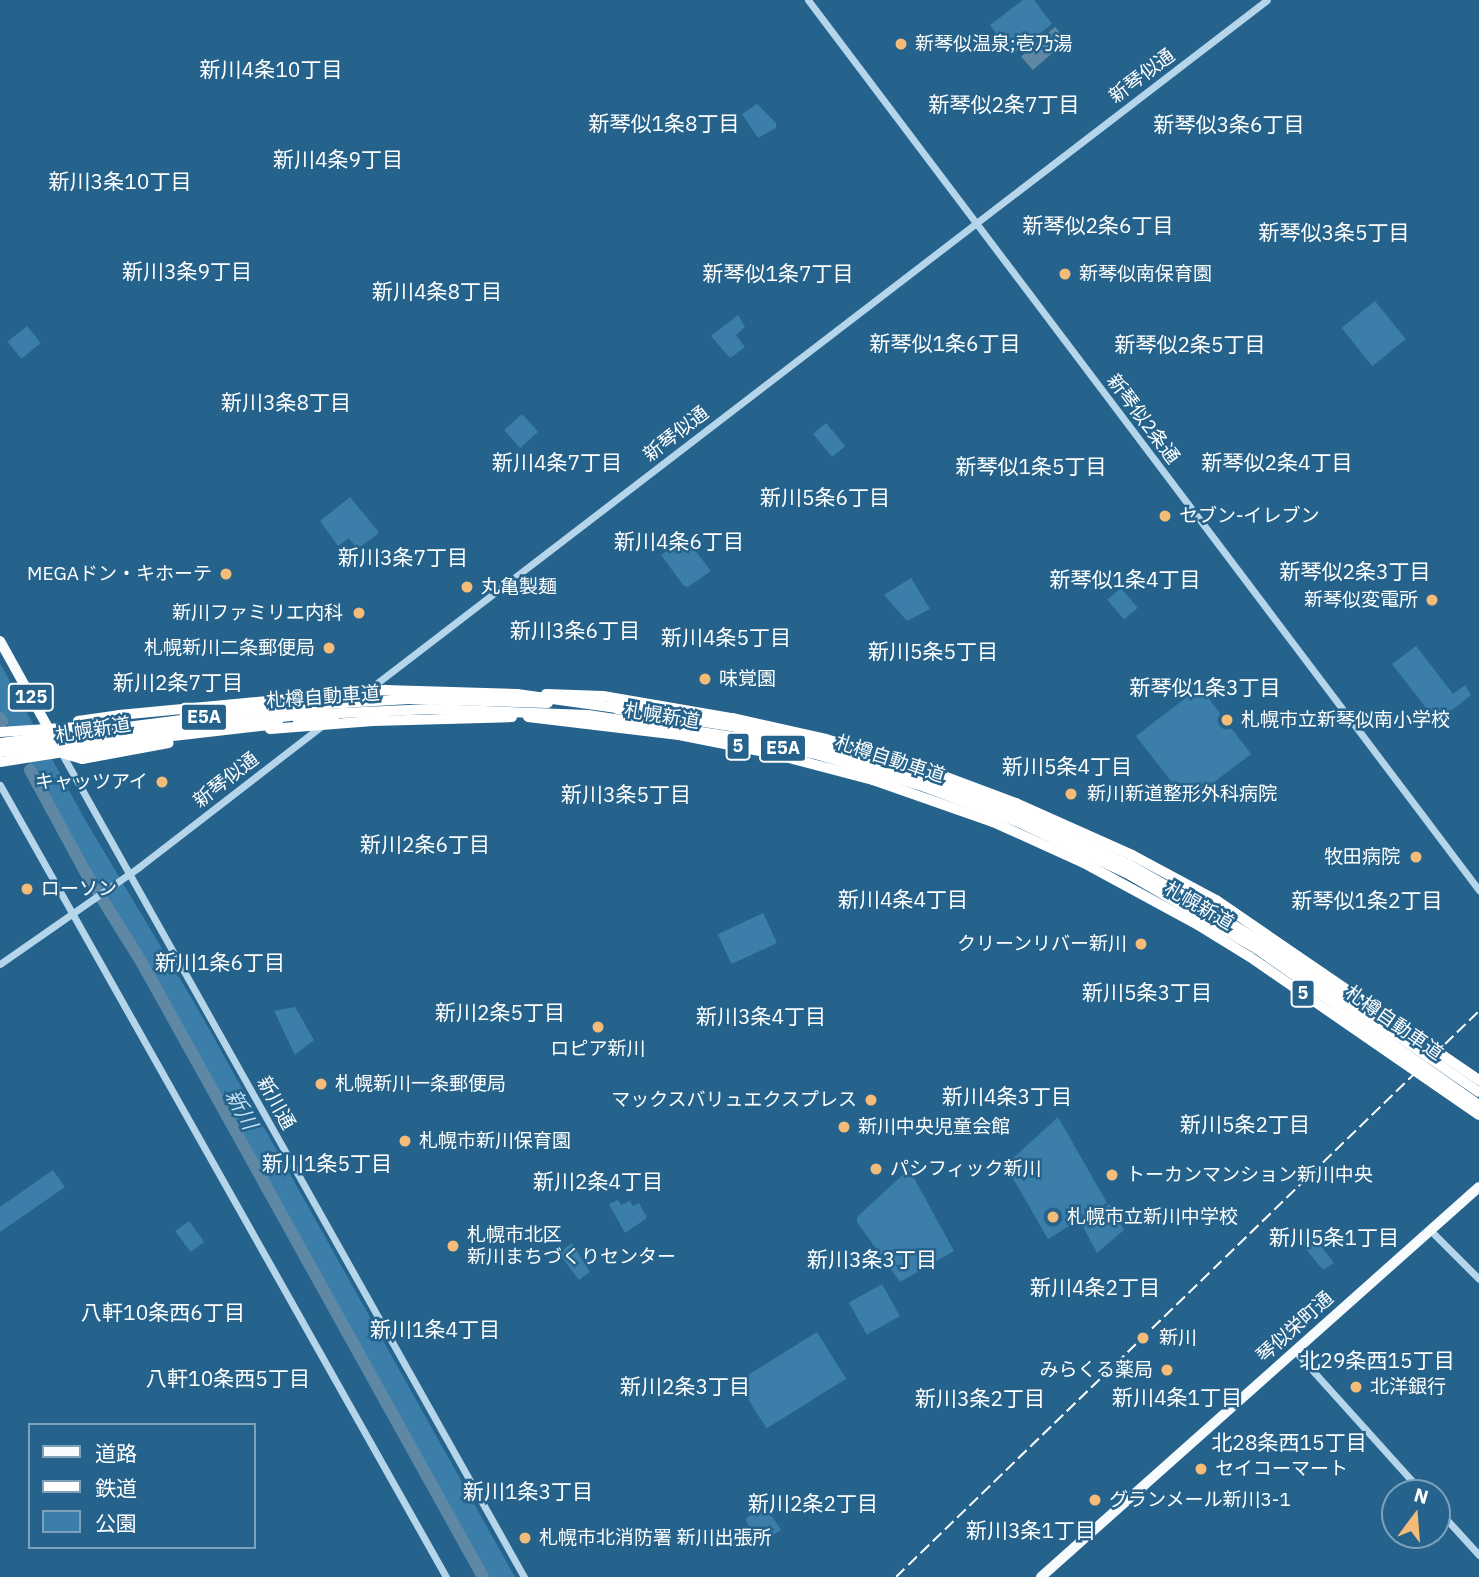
<!DOCTYPE html>
<html>
<head>
<meta charset="utf-8">
<style>
	body { margin:0 }
	#map { position:relative; width:1479px; height:1577px; overflow:hidden; background:#25638c; font-family:"IBM Plex Sans","Noto Sans JP",sans-serif }
	div>[style] { position:absolute }
	[style*='--x'] { left:calc(var(--x)*1px); top:calc(var(--y)*1px); width:calc(var(--w)*1px); rotate:calc(var(--a)*1deg) }
	.green>* { inset:0; background:#3a7ea9; transform-origin:0 0 }
	.water>* { inset:0; background:#5e88a3; transform-origin:0 0 }
	.river>* { height:12px; margin:-6px; padding:0 6px; transform-origin:6px; border-radius:6px; background:#5e88a3 }
	.minor>* { height:7px; margin:-3.5px; padding:0 3.5px; transform-origin:3.5px; border-radius:3.5px; background:#b4d5ea }
	.major>* { height:10px; margin:-5px; padding:0 5px; transform-origin:5px; border-radius:5px; background:#f8fbfe }
	.highway>* { height:10px; margin:-5px; padding:0 5px; transform-origin:5px; border-radius:5px; background:#fff }
	.rail>* { height:2px; margin-top:-1px; transform-origin:0; background:repeating-linear-gradient(90deg,#fff 0 12px,transparent 0 17px) }
	.highway-bridge>* { height:10px; margin:-5px; padding:0 5px; transform-origin:5px; border-radius:5px; background:#fff }
	.dots>* { width:19px; height:19px; translate:-50% -50%; box-sizing:border-box; border:4px solid #25638c; border-radius:50% }
	span { translate:-50% -50%; white-space:nowrap; text-align:center; line-height:1.15; -webkit-text-stroke:5px #25638c; paint-order:stroke }
	.shield-label span { padding:2px 5px; background:#25638c; border:2px solid; border-radius:5px; -webkit-text-stroke-width:0 }
	.shield-label { font-size:18px; color:#fff; font-weight:700 }
	.poi-label { font-size:19px; color:#fff }
	.left { translate:0 -50%; text-align:left }
	.right { translate:-100% -50%; text-align:right }
	.street-label { font-size:19px; color:#fff }
	.neighbourhood-label { font-size:21px; color:#fff }
	.water-label { font-size:21px; color:#c0dff1; font-style:italic }
	.legend { position:absolute; left:28px; top:1423px; width:228px; height:126px; box-sizing:border-box; background:#25638c; border:2px solid #7ca1ba; margin:0; padding:9px 12px; list-style:none; font-size:21px; color:#fff }
	.legend li { display:flex; align-items:center; gap:14px; height:35px }
	.legend b { width:35px; border:2px solid #7ca1ba }
	.north { position:absolute; left:1381px; top:1479px; width:70px; height:70px; box-sizing:border-box; background:#25638c; border:2px solid #7ca1ba; border-radius:50%; rotate:16deg; font-size:19px; font-weight:700; line-height:28px; text-align:center; color:#fff }
	.north::after { content:''; display:block; margin:auto; width:24px; height:32px; background:#f4bc78; clip-path:polygon(50% 0,100% 100%,50% 72%,0 100%) }
</style>
</head>
<body>
<div id="map">
	<div class="green">
		<div style="clip-path:polygon(1023px 0,1034px 0,1052px 24px,1012px 55px,990px 25px)"></div>
		<div style="clip-path:polygon(757px 104px,776px 123px,776px 128px,758px 138px,742px 114px)"></div>
		<div style="left:1375px;top:301px;width:49px;height:43px;rotate:51deg"></div>
		<div style="clip-path:polygon(738px 315px,745px 327px,736px 335px,745px 347px,730px 358px,711px 336px)"></div>
		<div style="left:27px;top:326px;width:22px;height:25px;rotate:51deg"></div>
		<div style="left:522px;top:414px;width:24px;height:24px;rotate:48deg"></div>
		<div style="left:826px;top:423px;width:30px;height:17px;rotate:50deg"></div>
		<div style="clip-path:polygon(350px 497px,378px 531px,378px 534px,357px 549px,349px 538px,338px 546px,320px 521px)"></div>
		<div style="clip-path:polygon(685px 537px,711px 571px,688px 587px,684px 586px,661px 555px)"></div>
		<div style="clip-path:polygon(911px 578px,930px 609px,907px 621px,884px 595px)"></div>
		<div style="left:1121px;top:588px;width:26px;height:18px;rotate:50deg"></div>
		<div style="clip-path:polygon(1416px 646px,1453px 694px,1465px 685px,1471px 695px,1437px 722px,1392px 664px)"></div>
		<div style="clip-path:polygon(0 663px,84px 818px,195px 1004px,515px 1577px,487px 1577px,459px 1527px,3px 717px,0 711px)"></div>
		<div style="clip-path:polygon(1200px 687px,1251px 754px,1192px 799px,1184px 798px,1136px 736px)"></div>
		<div style="left:763px;top:913px;width:33px;height:50px;rotate:65deg"></div>
		<div style="clip-path:polygon(295px 1007px,314px 1040px,295px 1055px,274px 1011px)"></div>
		<div style="clip-path:polygon(1058px 1117px,1107px 1203px,1048px 1239px,1011px 1175px,1016px 1172px,1010px 1161px)"></div>
		<div style="clip-path:polygon(909px 1169px,954px 1251px,900px 1282px,857px 1222px,857px 1217px)"></div>
		<div style="clip-path:polygon(53px 1170px,65px 1187px,0 1232px,0 1207px)"></div>
		<div style="clip-path:polygon(618px 1200px,621px 1205px,630px 1201px,633px 1206px,639px 1203px,647px 1218px,625px 1233px,609px 1204px)"></div>
		<div style="clip-path:polygon(1110px 1204px,1124px 1230px,1097px 1253px,1080px 1221px)"></div>
		<div style="left:189px;top:1221px;width:26px;height:17px;rotate:54deg"></div>
		<div style="clip-path:polygon(1308px 1229px,1334px 1263px,1323px 1270px,1296px 1237px)"></div>
		<div style="clip-path:polygon(572px 1243px,590px 1272px,579px 1280px,559px 1253px)"></div>
		<div style="left:882px;top:1284px;width:37px;height:38px;rotate:61deg"></div>
		<div style="left:817px;top:1332px;width:55px;height:94px;rotate:58deg"></div>
		<div style="clip-path:polygon(765px 1506px,781px 1530px,759px 1543px,746px 1521px,746px 1518px)"></div>
	</div>
	<div class="water">
		<div style="left:1055px;top:27px;width:18px;height:45px;rotate:49deg"></div>
	</div>
	<div class="river">
		<div style="--x:0;--y:718;--w:4;--a:56"></div>
		<div style="--x:30;--y:770;--w:117;--a:61.5"></div>
		<div style="--x:86;--y:873;--w:106;--a:58.1"></div>
		<div style="--x:142;--y:963;--w:702;--a:60.95"></div>
	</div>
	<div class="minor">
		<div style="--x:808;--y:0;--w:1115;--a:52.99"></div>
		<div style="--x:368;--y:690;--w:1133;--a:-37.51"></div>
		<div style="--x:62;--y:754;--w:944;--a:60.69"></div>
		<div style="--x:0;--y:785;--w:909;--a:60.61"></div>
		<div style="--x:0;--y:964;--w:169;--a:-34.9"></div>
		<div style="--x:139;--y:867;--w:232;--a:-37.7"></div>
		<div style="--x:1430;--y:1230;--w:69;--a:45"></div>
		<div style="--x:1295;--y:1351;--w:191;--a:48"></div>
		<div style="--x:1437;--y:1509;--w:62;--a:47.6"></div>
	</div>
	<div class="major">
		<div style="--x:0;--y:641;--w:107;--a:61"></div>
		<div style="--x:1041;--y:1577;--w:586;--a:-41.68"></div>
	</div>
	<div class="highway">
		<div style="--x:546;--y:694;--w:57;--a:2"></div>
		<div style="--x:603;--y:696;--w:131;--a:9.7"></div>
		<div style="--x:732;--y:718;--w:96;--a:12.6"></div>
		<div style="--x:826;--y:739;--w:109;--a:17.1"></div>
		<div style="--x:930;--y:771;--w:92;--a:20.4"></div>
		<div style="--x:1016;--y:803;--w:127;--a:24.1"></div>
		<div style="--x:1132;--y:855;--w:95;--a:28.2"></div>
		<div style="--x:1216;--y:900;--w:319;--a:34.4"></div>
		<div style="--x:409;--y:699;--w:139;--a:1.6"></div>
		<div style="--x:617;--y:709;--w:115;--a:8.5"></div>
		<div style="--x:731;--y:726;--w:103;--a:13"></div>
		<div style="--x:831;--y:749;--w:105;--a:17.2"></div>
		<div style="--x:931;--y:780;--w:85;--a:20.6"></div>
		<div style="--x:1011;--y:810;--w:129;--a:24.8"></div>
		<div style="--x:1128;--y:864;--w:81;--a:29.4"></div>
		<div style="--x:1199;--y:904;--w:75;--a:31.4"></div>
		<div style="--x:1263;--y:943;--w:262;--a:34.6"></div>
		<div style="--x:528;--y:717;--w:152;--a:6.8"></div>
		<div style="--x:679;--y:735;--w:97;--a:11.3"></div>
		<div style="--x:774;--y:754;--w:102;--a:14.7"></div>
		<div style="--x:873;--y:780;--w:127;--a:19.3"></div>
		<div style="--x:993;--y:822;--w:100;--a:24.3"></div>
		<div style="--x:1084;--y:863;--w:130;--a:28.5"></div>
		<div style="--x:1198;--y:925;--w:61;--a:31.6"></div>
		<div style="--x:1250;--y:957;--w:278;--a:34.6"></div>
		<div style="--x:78;--y:721;--w:41;--a:-8.3"></div>
		<div style="--x:298;--y:722;--w:36;--a:-6"></div>
		<div style="--x:0;--y:732;--w:94;--a:-3.7"></div>
		<div style="--x:65;--y:754;--w:18;--a:16"></div>
		<div style="--x:82;--y:759;--w:88;--a:-10.4"></div>
		<div style="--x:0;--y:762;--w:149;--a:-8.9"></div>
		<div style="--x:147;--y:739;--w:132;--a:-6.5"></div>
	</div>
	<div class="rail">
		<div style="--x:896;--y:1577;--w:813;--a:-44.15"></div>
	</div>
	<div class="highway-bridge">
		<div style="--x:119;--y:715;--w:267;--a:-5.4"></div>
		<div style="--x:385;--y:690;--w:132;--a:1.7"></div>
		<div style="--x:517;--y:694;--w:108;--a:8"></div>
		<div style="--x:270;--y:729;--w:103;--a:-4.4"></div>
		<div style="--x:373;--y:721;--w:139;--a:-1.6"></div>
		<div style="--x:0;--y:743;--w:296;--a:-7.2"></div>
		<div style="--x:294;--y:706;--w:115;--a:-3.5"></div>
		<div style="--x:0;--y:752;--w:300;--a:-7.1"></div>
		<div style="--x:298;--y:715;--w:133;--a:-2.6"></div>
		<div style="--x:431;--y:709;--w:157;--a:2.2"></div>
		<div style="--x:588;--y:715;--w:154;--a:8.6"></div>
		<div style="--x:740;--y:738;--w:81;--a:12.1"></div>
		<div style="--x:819;--y:755;--w:111;--a:16.8"></div>
		<div style="--x:925;--y:787;--w:97;--a:20.5"></div>
		<div style="--x:1016;--y:821;--w:126;--a:25.3"></div>
		<div style="--x:1130;--y:875;--w:147;--a:30.2"></div>
		<div style="--x:1257;--y:949;--w:271;--a:35.1"></div>
	</div>
	<div class="dots">
		<div style="left:901px;top:44px;background:#f4bc78"></div>
		<div style="left:1065px;top:274px;background:#f4bc78"></div>
		<div style="left:1165px;top:516px;background:#f4bc78"></div>
		<div style="left:226px;top:574px;background:#f4bc78"></div>
		<div style="left:467px;top:587px;background:#f4bc78"></div>
		<div style="left:1432px;top:600px;background:#f4bc78"></div>
		<div style="left:359px;top:613px;background:#f4bc78"></div>
		<div style="left:329px;top:648px;background:#f4bc78"></div>
		<div style="left:705px;top:679px;background:#f4bc78"></div>
		<div style="left:1227px;top:720px;background:#f4bc78"></div>
		<div style="left:162px;top:782px;background:#f4bc78"></div>
		<div style="left:1071px;top:794px;background:#f4bc78"></div>
		<div style="left:1416px;top:857px;background:#f4bc78"></div>
		<div style="left:27px;top:889px;background:#f4bc78"></div>
		<div style="left:1141px;top:944px;background:#f4bc78"></div>
		<div style="left:598px;top:1027px;background:#f4bc78"></div>
		<div style="left:321px;top:1084px;background:#f4bc78"></div>
		<div style="left:871px;top:1100px;background:#f4bc78"></div>
		<div style="left:844px;top:1127px;background:#f4bc78"></div>
		<div style="left:405px;top:1141px;background:#f4bc78"></div>
		<div style="left:876px;top:1169px;background:#f4bc78"></div>
		<div style="left:1112px;top:1175px;background:#f4bc78"></div>
		<div style="left:1053px;top:1217px;background:#f4bc78"></div>
		<div style="left:453px;top:1246px;background:#f4bc78"></div>
		<div style="left:1143px;top:1338px;background:#f4bc78"></div>
		<div style="left:1167px;top:1370px;background:#f4bc78"></div>
		<div style="left:1356px;top:1387px;background:#f4bc78"></div>
		<div style="left:1201px;top:1469px;background:#f4bc78"></div>
		<div style="left:1095px;top:1500px;background:#f4bc78"></div>
		<div style="left:525px;top:1538px;background:#f4bc78"></div>
	</div>
	<div class="shield-label">
		<span style="left:31px;top:697px">125</span>
		<span style="left:204px;top:717px">E5A</span>
		<span style="left:738px;top:746px">5</span>
		<span style="left:783px;top:748px">E5A</span>
		<span style="left:1303px;top:993px">5</span>
	</div>
	<div class="poi-label">
		<span class="left" style="left:915px;top:44px">新琴似温泉;壱乃湯</span>
		<span class="left" style="left:1079px;top:274px">新琴似南保育園</span>
		<span class="left" style="left:1179px;top:516px">セブン-イレブン</span>
		<span class="right" style="left:212px;top:574px">MEGAドン・キホーテ</span>
		<span class="left" style="left:481px;top:587px">丸亀製麺</span>
		<span class="right" style="left:1418px;top:600px">新琴似変電所</span>
		<span class="right" style="left:343px;top:613px">新川ファミリエ内科</span>
		<span class="right" style="left:315px;top:648px">札幌新川二条郵便局</span>
		<span class="left" style="left:719px;top:679px">味覚園</span>
		<span class="left" style="left:1241px;top:720px">札幌市立新琴似南小学校</span>
		<span class="right" style="left:148px;top:782px">キャッツアイ</span>
		<span class="left" style="left:1087px;top:794px">新川新道整形外科病院</span>
		<span class="right" style="left:1400px;top:857px">牧田病院</span>
		<span class="left" style="left:41px;top:889px">ローソン</span>
		<span class="right" style="left:1127px;top:944px">クリーンリバー新川</span>
		<span style="left:598px;top:1049px">ロピア新川</span>
		<span class="left" style="left:335px;top:1084px">札幌新川一条郵便局</span>
		<span class="right" style="left:857px;top:1100px">マックスバリュエクスプレス</span>
		<span class="left" style="left:858px;top:1127px">新川中央児童会館</span>
		<span class="left" style="left:419px;top:1141px">札幌市新川保育園</span>
		<span class="left" style="left:890px;top:1169px">パシフィック新川</span>
		<span class="left" style="left:1126px;top:1175px">トーカンマンション新川中央</span>
		<span class="left" style="left:1067px;top:1217px">札幌市立新川中学校</span>
		<span class="left" style="left:467px;top:1246px">札幌市北区<br>新川まちづくりセンター</span>
		<span class="left" style="left:1159px;top:1338px">新川</span>
		<span class="right" style="left:1153px;top:1370px">みらくる薬局</span>
		<span class="left" style="left:1370px;top:1387px">北洋銀行</span>
		<span class="left" style="left:1215px;top:1469px">セイコーマート</span>
		<span class="left" style="left:1109px;top:1500px">グランメール新川3-1</span>
		<span class="left" style="left:539px;top:1538px">札幌市北消防署 新川出張所</span>
	</div>
	<div class="street-label">
		<span style="left:1142px;top:76px;rotate:-37deg">新琴似通</span>
		<span style="left:1143px;top:419px;rotate:53deg">新琴似2条通</span>
		<span style="left:676px;top:434px;rotate:-38deg">新琴似通</span>
		<span style="left:323px;top:697px;rotate:-4deg">札樽自動車道</span>
		<span style="left:662px;top:716px;rotate:9deg">札幌新道</span>
		<span style="left:93px;top:730px;rotate:-9deg">札幌新道</span>
		<span style="left:890px;top:759px;rotate:18deg">札樽自動車道</span>
		<span style="left:226px;top:780px;rotate:-38deg">新琴似通</span>
		<span style="left:1199px;top:906px;rotate:30deg">札幌新道</span>
		<span style="left:1394px;top:1023px;rotate:35deg">札樽自動車道</span>
		<span style="left:276px;top:1103px;rotate:61deg">新川通</span>
		<span style="left:1295px;top:1327px;rotate:-42deg">琴似栄町通</span>
	</div>
	<div class="neighbourhood-label">
		<span style="left:271px;top:69px">新川4条10丁目</span>
		<span style="left:1004px;top:104px">新琴似2条7丁目</span>
		<span style="left:664px;top:123px">新琴似1条8丁目</span>
		<span style="left:1229px;top:124px">新琴似3条6丁目</span>
		<span style="left:338px;top:159px">新川4条9丁目</span>
		<span style="left:120px;top:181px">新川3条10丁目</span>
		<span style="left:1098px;top:225px">新琴似2条6丁目</span>
		<span style="left:1334px;top:232px">新琴似3条5丁目</span>
		<span style="left:187px;top:271px">新川3条9丁目</span>
		<span style="left:778px;top:273px">新琴似1条7丁目</span>
		<span style="left:437px;top:291px">新川4条8丁目</span>
		<span style="left:945px;top:343px">新琴似1条6丁目</span>
		<span style="left:1190px;top:344px">新琴似2条5丁目</span>
		<span style="left:286px;top:402px">新川3条8丁目</span>
		<span style="left:557px;top:462px">新川4条7丁目</span>
		<span style="left:1277px;top:462px">新琴似2条4丁目</span>
		<span style="left:1031px;top:466px">新琴似1条5丁目</span>
		<span style="left:825px;top:497px">新川5条6丁目</span>
		<span style="left:679px;top:541px">新川4条6丁目</span>
		<span style="left:403px;top:557px">新川3条7丁目</span>
		<span style="left:1355px;top:571px">新琴似2条3丁目</span>
		<span style="left:1125px;top:579px">新琴似1条4丁目</span>
		<span style="left:575px;top:630px">新川3条6丁目</span>
		<span style="left:726px;top:637px">新川4条5丁目</span>
		<span style="left:933px;top:651px">新川5条5丁目</span>
		<span style="left:178px;top:682px">新川2条7丁目</span>
		<span style="left:1205px;top:687px">新琴似1条3丁目</span>
		<span style="left:1067px;top:766px">新川5条4丁目</span>
		<span style="left:626px;top:794px">新川3条5丁目</span>
		<span style="left:425px;top:844px">新川2条6丁目</span>
		<span style="left:903px;top:899px">新川4条4丁目</span>
		<span style="left:1367px;top:900px">新琴似1条2丁目</span>
		<span style="left:220px;top:962px">新川1条6丁目</span>
		<span style="left:1147px;top:992px">新川5条3丁目</span>
		<span style="left:500px;top:1012px">新川2条5丁目</span>
		<span style="left:761px;top:1016px">新川3条4丁目</span>
		<span style="left:1007px;top:1096px">新川4条3丁目</span>
		<span style="left:1245px;top:1124px">新川5条2丁目</span>
		<span style="left:327px;top:1163px">新川1条5丁目</span>
		<span style="left:598px;top:1181px">新川2条4丁目</span>
		<span style="left:1334px;top:1237px">新川5条1丁目</span>
		<span style="left:872px;top:1259px">新川3条3丁目</span>
		<span style="left:1095px;top:1287px">新川4条2丁目</span>
		<span style="left:163px;top:1312px">八軒10条西6丁目</span>
		<span style="left:435px;top:1329px">新川1条4丁目</span>
		<span style="left:1377px;top:1360px">北29条西15丁目</span>
		<span style="left:228px;top:1378px">八軒10条西5丁目</span>
		<span style="left:685px;top:1386px">新川2条3丁目</span>
		<span style="left:1177px;top:1397px">新川4条1丁目</span>
		<span style="left:980px;top:1398px">新川3条2丁目</span>
		<span style="left:1289px;top:1442px">北28条西15丁目</span>
		<span style="left:528px;top:1491px">新川1条3丁目</span>
		<span style="left:813px;top:1503px">新川2条2丁目</span>
		<span style="left:1031px;top:1530px">新川3条1丁目</span>
	</div>
	<div class="water-label">
		<span style="left:242px;top:1109px;rotate:61deg">新川</span>
	</div>
	<ul class="legend">
	<li><b style="height:9px;background:#f8fbfe"></b>道路</li>
	<li><b style="height:9px;background:#fff"></b>鉄道</li>
	<li><b style="height:19px;background:#3a7ea9"></b>公園</li>
	</ul>
	<div class="north">N</div>
</div>
</body>
</html>
